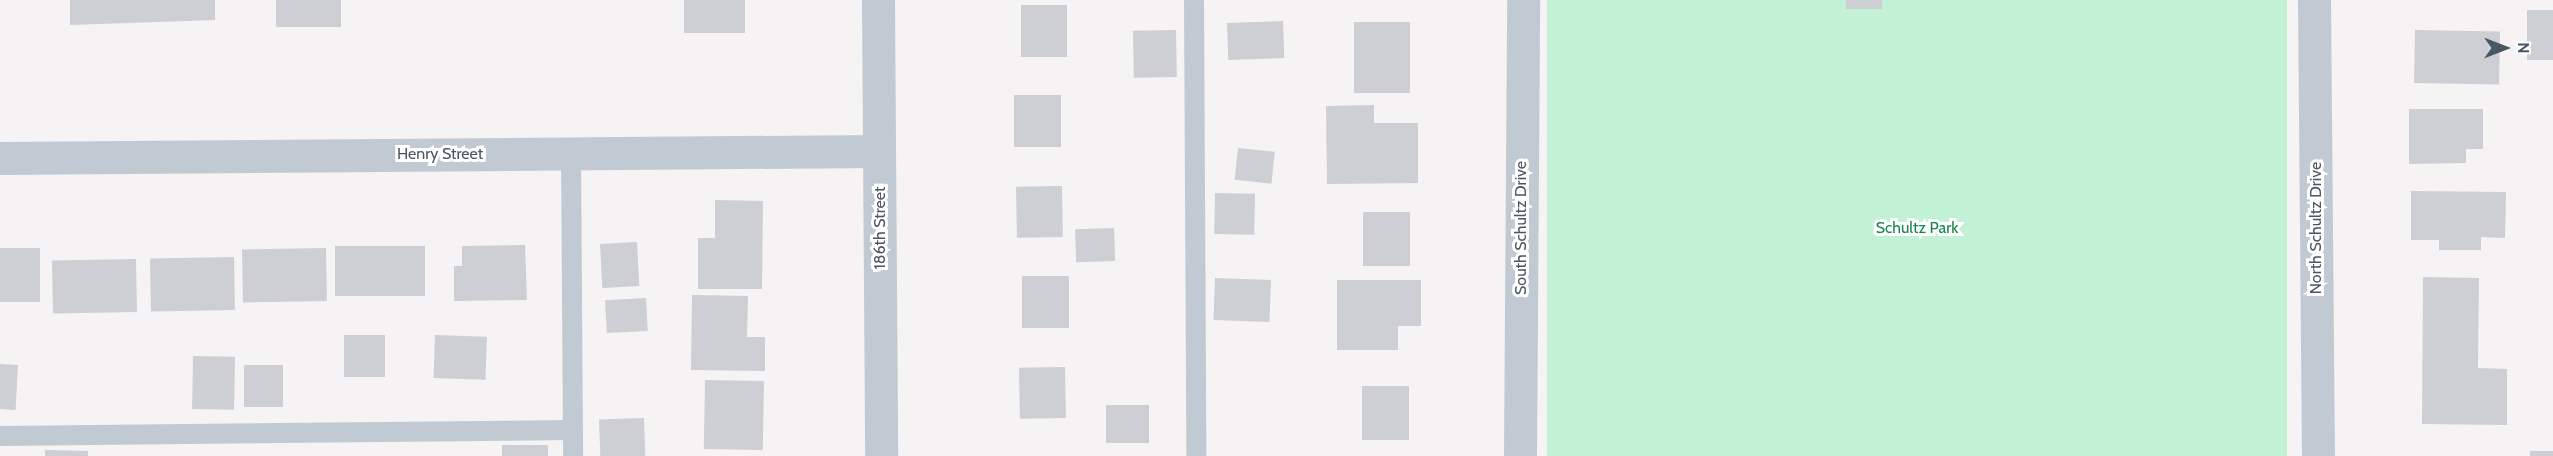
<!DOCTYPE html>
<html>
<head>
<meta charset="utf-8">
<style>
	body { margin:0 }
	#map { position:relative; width:2553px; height:456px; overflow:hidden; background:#f5f3f3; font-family:Cabin,sans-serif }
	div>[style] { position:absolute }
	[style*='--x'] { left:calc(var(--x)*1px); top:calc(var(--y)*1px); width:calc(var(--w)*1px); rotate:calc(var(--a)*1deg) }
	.green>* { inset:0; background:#c3f1d5; transform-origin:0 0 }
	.building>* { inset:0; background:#cdcfd5; transform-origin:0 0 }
	.service>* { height:20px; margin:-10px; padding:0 10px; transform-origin:10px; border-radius:10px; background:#c1cad2 }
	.minor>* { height:33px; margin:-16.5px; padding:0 16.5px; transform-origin:16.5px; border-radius:16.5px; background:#c1cad2 }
	.tertiary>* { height:33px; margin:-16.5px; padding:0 16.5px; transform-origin:16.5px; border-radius:16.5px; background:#c1cad2 }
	span { translate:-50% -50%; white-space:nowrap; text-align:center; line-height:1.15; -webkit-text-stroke:6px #fff; paint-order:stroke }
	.street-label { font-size:16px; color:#4a5661 }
	.park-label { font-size:16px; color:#17864f }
	.north { position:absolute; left:2475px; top:18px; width:60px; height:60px; -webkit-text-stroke:4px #fff; paint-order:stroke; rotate:90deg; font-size:16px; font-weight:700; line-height:24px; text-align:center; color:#4a5661 }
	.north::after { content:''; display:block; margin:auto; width:21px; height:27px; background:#4a5661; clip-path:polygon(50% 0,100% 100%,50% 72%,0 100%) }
</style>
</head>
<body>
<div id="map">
	<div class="green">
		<div style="left:1547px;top:0;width:740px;height:456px"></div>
	</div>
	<div class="building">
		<div style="clip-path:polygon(70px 0,215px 0,215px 20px,70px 25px)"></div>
		<div style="left:276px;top:0;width:65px;height:27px"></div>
		<div style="left:684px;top:0;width:61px;height:33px"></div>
		<div style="left:1846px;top:0;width:36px;height:9px"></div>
		<div style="left:1021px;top:5px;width:46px;height:52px"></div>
		<div style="left:2527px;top:10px;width:26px;height:50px"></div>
		<div style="left:1283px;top:21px;width:37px;height:56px;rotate:88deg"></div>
		<div style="left:1410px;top:22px;width:71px;height:56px;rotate:90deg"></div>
		<div style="left:1176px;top:30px;width:47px;height:43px;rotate:89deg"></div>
		<div style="left:2415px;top:30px;width:85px;height:53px;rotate:1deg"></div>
		<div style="left:1014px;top:95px;width:47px;height:52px"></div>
		<div style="clip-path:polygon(1374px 105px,1374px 123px,1418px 123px,1418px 183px,1327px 184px,1326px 106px)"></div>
		<div style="clip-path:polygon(2409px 109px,2483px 109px,2483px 149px,2466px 149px,2466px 163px,2409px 164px)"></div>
		<div style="left:1238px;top:148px;width:37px;height:32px;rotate:6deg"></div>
		<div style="left:1062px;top:186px;width:51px;height:46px;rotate:89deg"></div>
		<div style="clip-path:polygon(2411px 191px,2506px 192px,2505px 238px,2481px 237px,2481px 250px,2439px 250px,2439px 240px,2411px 240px)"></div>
		<div style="left:1215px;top:193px;width:40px;height:41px;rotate:1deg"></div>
		<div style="clip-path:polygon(715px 200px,763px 201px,762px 289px,698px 289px,698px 238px,715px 238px)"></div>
		<div style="left:1410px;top:212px;width:54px;height:47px;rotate:90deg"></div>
		<div style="left:1114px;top:228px;width:33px;height:39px;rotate:88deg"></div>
		<div style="left:637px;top:242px;width:44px;height:37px;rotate:87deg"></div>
		<div style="clip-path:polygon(525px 245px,527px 300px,454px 301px,454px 266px,462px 266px,462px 246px)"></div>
		<div style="left:425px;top:246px;width:50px;height:90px;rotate:90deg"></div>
		<div style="left:40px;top:248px;width:54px;height:40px;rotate:90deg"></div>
		<div style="left:326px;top:248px;width:53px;height:84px;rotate:89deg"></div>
		<div style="left:234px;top:257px;width:53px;height:84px;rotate:89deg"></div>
		<div style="left:136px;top:259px;width:53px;height:84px;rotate:89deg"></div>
		<div style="left:1069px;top:276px;width:52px;height:47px;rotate:90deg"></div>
		<div style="clip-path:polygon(2423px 277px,2479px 278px,2478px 368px,2507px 369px,2507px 425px,2422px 424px)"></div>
		<div style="left:1215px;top:278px;width:56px;height:42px;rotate:2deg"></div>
		<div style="clip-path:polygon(1337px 280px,1421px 280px,1421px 326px,1398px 326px,1398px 350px,1337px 350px)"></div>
		<div style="clip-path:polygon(692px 295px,748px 296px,747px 337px,765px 337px,765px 371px,691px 370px)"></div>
		<div style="left:646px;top:298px;width:33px;height:41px;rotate:87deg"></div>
		<div style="left:344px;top:335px;width:41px;height:42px"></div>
		<div style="left:435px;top:335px;width:52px;height:43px;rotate:2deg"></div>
		<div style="left:193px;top:356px;width:42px;height:53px;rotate:1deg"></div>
		<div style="left:0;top:364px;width:18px;height:45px;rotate:3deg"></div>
		<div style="left:283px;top:365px;width:42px;height:39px;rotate:90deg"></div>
		<div style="left:1065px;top:367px;width:51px;height:46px;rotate:89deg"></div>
		<div style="left:705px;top:380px;width:59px;height:69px;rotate:1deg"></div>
		<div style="left:1362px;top:386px;width:47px;height:54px"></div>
		<div style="left:1106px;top:405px;width:43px;height:38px"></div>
		<div style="left:644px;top:418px;width:38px;height:45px;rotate:88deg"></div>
		<div style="left:548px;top:445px;width:11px;height:46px;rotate:90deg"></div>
		<div style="clip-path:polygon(45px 450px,88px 451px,88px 456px,45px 456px)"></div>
		<div style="left:2530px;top:451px;width:23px;height:5px"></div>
	</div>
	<div class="service">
		<div style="--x:1194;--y:0;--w:456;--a:89.7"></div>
		<div style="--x:571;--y:153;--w:303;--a:89.6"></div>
		<div style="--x:0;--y:436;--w:573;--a:-0.6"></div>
	</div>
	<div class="minor">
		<div style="--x:2314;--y:0;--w:456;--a:89.5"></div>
		<div style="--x:0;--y:158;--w:879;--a:-0.46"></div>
		<div style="--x:1520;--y:456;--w:456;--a:-89.6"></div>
	</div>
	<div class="tertiary">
		<div style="--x:878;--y:0;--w:456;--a:89.6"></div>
	</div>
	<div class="street-label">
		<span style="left:440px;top:154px">Henry Street</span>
		<span style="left:880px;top:228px;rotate:-90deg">186th Street</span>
		<span style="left:1521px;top:228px;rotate:-90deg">South Schultz Drive</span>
		<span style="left:2316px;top:228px;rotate:-90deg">North Schultz Drive</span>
	</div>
	<div class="park-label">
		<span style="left:1917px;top:228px">Schultz Park</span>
	</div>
	<div class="north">N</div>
</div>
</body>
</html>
